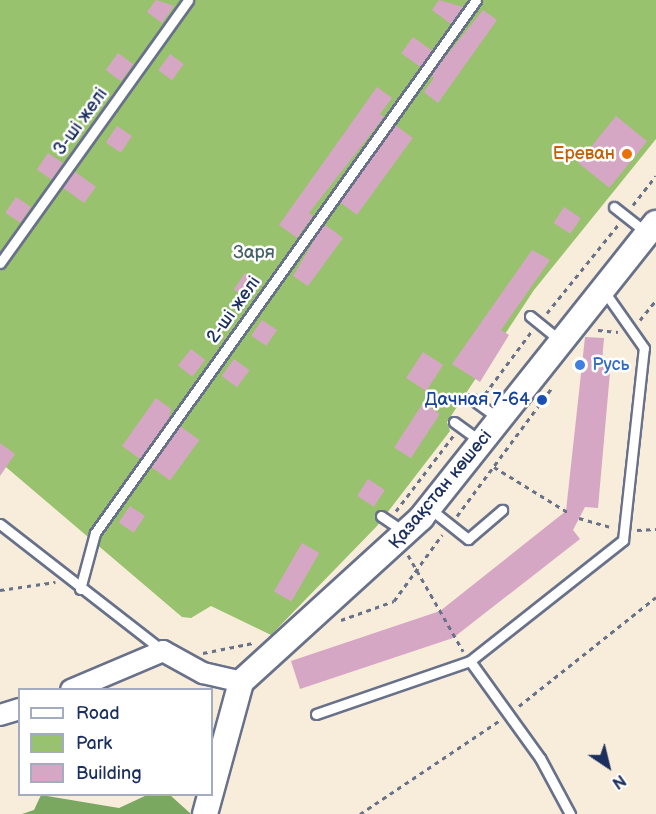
<!DOCTYPE html>
<html>
<head>
<meta charset="utf-8">
<style>
	body { margin:0 }
	#map { position:relative; width:656px; height:814px; overflow:hidden; background:#f8ecdb; font-family:"Balsamiq Sans",sans-serif }
	div>[style] { position:absolute }
	[style*='--x'] { left:calc(var(--x)*1px); top:calc(var(--y)*1px); width:calc(var(--w)*1px); rotate:calc(var(--a)*1deg) }
	.green>* { inset:0; background:#99c26e }
	.forest>* { inset:0; background:#7aa861 }
	.building>* { inset:0; background:#d6a7c4; transform-origin:0 0 }
	.path>* { height:3px; margin-top:-1.5px; transform-origin:0; background:repeating-linear-gradient(90deg,#68718a 0 4.5px,transparent 0 9px) }
	.roads { filter:drop-shadow(2px 0 #68718a) drop-shadow(-2px 0 #68718a) drop-shadow(0 2px #68718a) drop-shadow(0 -2px #68718a) }
	.service>* { height:9px; margin:-4.5px; padding:0 4.5px; transform-origin:4.5px; border-radius:4.5px; background:#fff }
	.minor>* { height:20px; margin:-10px; padding:0 10px; transform-origin:10px; border-radius:10px; background:#fff }
	.tertiary>* { height:24px; margin:-12px; padding:0 12px; transform-origin:12px; border-radius:12px; background:#fff }
	.dots>* { width:16px; height:16px; translate:-50% -50%; box-sizing:border-box; border:3px solid #fff; border-radius:50% }
	span { translate:-50% -50%; white-space:nowrap; text-align:center; line-height:1.15; -webkit-text-stroke:5px #fff; paint-order:stroke }
	.street-label { font-size:18px; color:#1b2f5e }
	.food-label { font-size:18px; color:#c56008 }
	.right { translate:-100% -50%; text-align:right }
	.park-label { font-size:18px; color:#476264 }
	.shop-label { font-size:18px; color:#366cbe }
	.left { translate:0 -50%; text-align:left }
	.transit-label { font-size:18px; color:#164399 }
	.legend { position:absolute; left:18px; top:688px; width:195px; height:108px; box-sizing:border-box; background:#fff; border:2px solid #a4acbf; margin:0; padding:8px 10px; list-style:none; font-size:18px; color:#1b2f5e }
	.legend li { display:flex; align-items:center; gap:12px; height:30px }
	.legend b { width:30px; border:2px solid #a4acbf }
	.north { position:absolute; left:578px; top:736px; width:60px; height:60px; -webkit-text-stroke:4px #fff; paint-order:stroke; rotate:145deg; font-size:16px; font-weight:700; line-height:24px; text-align:center; color:#1b2f5e }
	.north::after { content:''; display:block; margin:auto; width:21px; height:27px; background:#1b2f5e; clip-path:polygon(50% 0,100% 100%,50% 72%,0 100%) }
</style>
</head>
<body>
<div id="map">
	<div class="green">
		<div style="clip-path:polygon(0 0,656px 0,656px 139px,534px 290px,447px 422px,450px 431px,377px 526px,271px 635px,211px 606px,191px 618px,182px 617px,0 462px)"></div>
	</div>
	<div class="forest">
		<div style="clip-path:polygon(41px 795px,119px 808px,147px 795px,170px 795px,191px 814px,22px 814px,34px 810px)"></div>
	</div>
	<div class="building">
		<div style="clip-path:polygon(156px 0,174px 6px,162px 23px,147px 12px)"></div>
		<div style="clip-path:polygon(439px 0,463px 7px,451px 24px,432px 10px)"></div>
		<div style="clip-path:polygon(483px 10px,497px 20px,438px 103px,424px 92px,434px 78px,431px 75px)"></div>
		<div style="left:413px;top:37px;width:24px;height:20px;rotate:36deg"></div>
		<div style="left:118px;top:53px;width:19px;height:21px;rotate:36deg"></div>
		<div style="left:170px;top:54px;width:17px;height:20px;rotate:36deg"></div>
		<div style="clip-path:polygon(377px 87px,392px 98px,380px 114px,384px 117px,309px 213px,313px 216px,297px 238px,279px 225px)"></div>
		<div style="left:616px;top:116px;width:40px;height:60px;rotate:39deg"></div>
		<div style="left:395px;top:125px;width:22px;height:95px;rotate:36deg"></div>
		<div style="left:117px;top:126px;width:18px;height:20px;rotate:34deg"></div>
		<div style="left:48px;top:153px;width:18px;height:20px;rotate:34deg"></div>
		<div style="left:74px;top:171px;width:27px;height:20px;rotate:36deg"></div>
		<div style="left:16px;top:197px;width:18px;height:19px;rotate:34deg"></div>
		<div style="left:564px;top:207px;width:20px;height:19px;rotate:33deg"></div>
		<div style="clip-path:polygon(324px 224px,343px 238px,308px 286px,293px 276px)"></div>
		<div style="clip-path:polygon(532px 250px,550px 260px,501px 330px,509px 335px,480px 382px,452px 364px)"></div>
		<div style="left:245px;top:273px;width:18px;height:20px;rotate:34deg"></div>
		<div style="left:262px;top:320px;width:18px;height:19px;rotate:34deg"></div>
		<div style="clip-path:polygon(585px 337px,604px 338px,602px 361px,611px 361px,598px 508px,585px 507px,573px 530px,580px 539px,453px 638px,300px 689px,291px 661px,440px 611px,566px 511px)"></div>
		<div style="left:191px;top:349px;width:18px;height:21px;rotate:38deg"></div>
		<div style="left:423px;top:352px;width:24px;height:31px;rotate:33deg"></div>
		<div style="left:234px;top:359px;width:19px;height:21px;rotate:36deg"></div>
		<div style="clip-path:polygon(156px 398px,171px 409px,169px 418px,140px 459px,122px 446px)"></div>
		<div style="left:423px;top:403px;width:20px;height:53px;rotate:33deg"></div>
		<div style="left:180px;top:426px;width:24px;height:50px;rotate:36deg"></div>
		<div style="clip-path:polygon(0 443px,15px 454px,0 476px)"></div>
		<div style="left:368px;top:479px;width:20px;height:20px;rotate:33deg"></div>
		<div style="left:130px;top:506px;width:18px;height:20px;rotate:34deg"></div>
		<div style="left:302px;top:543px;width:20px;height:56px;rotate:30deg"></div>
	</div>
	<div class="path">
		<div style="--x:633;--y:205;--w:37;--a:-52"></div>
		<div style="--x:547;--y:313;--w:113;--a:-51.1"></div>
		<div style="--x:640;--y:320;--w:26;--a:-51"></div>
		<div style="--x:598;--y:330;--w:20;--a:6"></div>
		<div style="--x:485;--y:394;--w:77;--a:-53.4"></div>
		<div style="--x:494;--y:467;--w:88;--a:31.5"></div>
		<div style="--x:396;--y:511;--w:96;--a:-52.7"></div>
		<div style="--x:457;--y:516;--w:158;--a:-53.5"></div>
		<div style="--x:579;--y:518;--w:35;--a:16"></div>
		<div style="--x:637;--y:530;--w:19;--a:-3"></div>
		<div style="--x:408;--y:555;--w:111;--a:60.2"></div>
		<div style="--x:0;--y:590;--w:56;--a:-8.3"></div>
		<div style="--x:341;--y:620;--w:56;--a:-19.7"></div>
		<div style="--x:394;--y:601;--w:82;--a:-54"></div>
		<div style="--x:203;--y:653;--w:51;--a:-11.3"></div>
		<div style="--x:519;--y:706;--w:175;--a:-38.5"></div>
		<div style="--x:360;--y:814;--w:167;--a:-33.8"></div>
	</div>
	<div class="roads">
		<div class="service">
			<div style="--x:614;--y:207;--w:42;--a:38.2"></div>
			<div style="--x:0;--y:263;--w:323;--a:-54.4"></div>
			<div style="--x:530;--y:316;--w:40;--a:39"></div>
			<div style="--x:472;--y:399;--w:34;--a:36"></div>
			<div style="--x:454;--y:422;--w:34;--a:36"></div>
			<div style="--x:429;--y:508;--w:50;--a:38.5"></div>
			<div style="--x:468;--y:539;--w:45;--a:-40.5"></div>
			<div style="--x:381;--y:516;--w:29;--a:34"></div>
			<div style="--x:0;--y:524;--w:207;--a:37.9"></div>
			<div style="--x:80;--y:589;--w:58;--a:-75"></div>
			<div style="--x:95;--y:533;--w:655;--a:-54.44"></div>
			<div style="--x:470;--y:661;--w:120;--a:54.2"></div>
			<div style="--x:540;--y:758;--w:64;--a:61.8"></div>
			<div style="--x:316;--y:714;--w:163;--a:-19"></div>
			<div style="--x:470;--y:661;--w:195;--a:-38.3"></div>
			<div style="--x:623;--y:540;--w:193;--a:-83.8"></div>
			<div style="--x:644;--y:348;--w:70;--a:-125.1"></div>
		</div>
		<div class="minor">
			<div style="--x:71;--y:690;--w:100;--a:-23"></div>
			<div style="--x:163;--y:651;--w:46;--a:28.8"></div>
			<div style="--x:203;--y:673;--w:39;--a:13"></div>
			<div style="--x:0;--y:715;--w:21;--a:-17"></div>
		</div>
		<div class="tertiary">
			<div style="--x:205;--y:814;--w:137;--a:-74.7"></div>
			<div style="--x:241;--y:682;--w:244;--a:-42.3"></div>
			<div style="--x:421;--y:518;--w:377;--a:-51.5"></div>
		</div>
	</div>
	<div class="dots">
		<div style="left:627px;top:154px;background:#e8710a"></div>
		<div style="left:580px;top:365px;background:#3f7fe0"></div>
		<div style="left:542px;top:400px;background:#1a4fb4"></div>
	</div>
	<div class="street-label">
		<span style="left:81px;top:122px;rotate:-54deg">3-ші желі</span>
		<span style="left:234px;top:310px;rotate:-54deg">2-ші желі</span>
		<span style="left:441px;top:490px;rotate:-50deg">Қазақстан көшесі</span>
	</div>
	<div class="food-label">
		<span class="right" style="left:615px;top:154px">Ереван</span>
	</div>
	<div class="park-label">
		<span style="left:254px;top:253px">Заря</span>
	</div>
	<div class="shop-label">
		<span class="left" style="left:592px;top:365px">Русь</span>
	</div>
	<div class="transit-label">
		<span class="right" style="left:530px;top:400px">Дачная 7-64</span>
	</div>
	<ul class="legend">
	<li><b style="height:8px;background:#fff"></b>Road</li>
	<li><b style="height:16px;background:#99c26e"></b>Park</li>
	<li><b style="height:16px;background:#d6a7c4"></b>Building</li>
	</ul>
	<div class="north">N</div>
</div>
</body>
</html>
